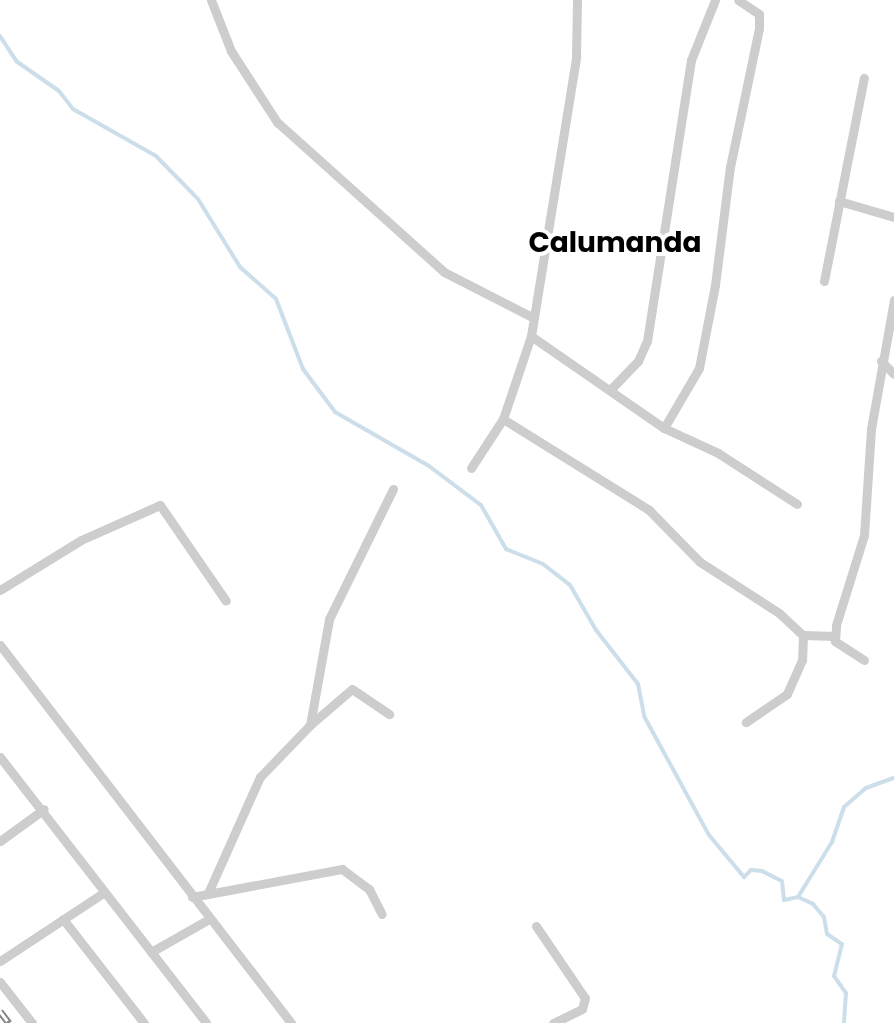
<!DOCTYPE html>
<html>
<head>
<meta charset="utf-8">
<style>
	body { margin:0 }
	#map { position:relative; width:894px; height:1023px; overflow:hidden; background:#fff; font-family:Poppins,sans-serif }
	div>[style] { position:absolute }
	[style*='--x'] { left:calc(var(--x)*1px); top:calc(var(--y)*1px); width:calc(var(--w)*1px); rotate:calc(var(--a)*1deg) }
	.stream>* { height:4px; margin:-2px; padding:0 2px; transform-origin:2px; border-radius:2px; background:#ccdeea }
	.street>* { height:9px; margin:-4.5px; padding:0 4.5px; transform-origin:4.5px; border-radius:4.5px; background:#cdcdcd }
	.rail>* { height:7px; margin-top:-3.5px; transform-origin:0; background:repeating-linear-gradient(90deg,#fff 0 12px,#858585 0 24px); box-sizing:border-box; border-block:2px solid #858585 }
	span { translate:-50% -50%; white-space:nowrap; text-align:center; line-height:1.15; -webkit-text-stroke:8px #fff; paint-order:stroke }
	.neighbourhood-label { font-size:28px; color:#000; font-weight:700 }
</style>
</head>
<body>
<div id="map">
	<div class="stream">
		<div style="--x:0;--y:36;--w:30;--a:57"></div>
		<div style="--x:16;--y:61;--w:52;--a:34.9"></div>
		<div style="--x:59;--y:91;--w:23;--a:52"></div>
		<div style="--x:73;--y:109;--w:95;--a:29.5"></div>
		<div style="--x:156;--y:156;--w:60;--a:45.7"></div>
		<div style="--x:198;--y:199;--w:80;--a:58.3"></div>
		<div style="--x:240;--y:267;--w:48;--a:41.6"></div>
		<div style="--x:276;--y:299;--w:75;--a:68.9"></div>
		<div style="--x:303;--y:369;--w:54;--a:53.3"></div>
		<div style="--x:335;--y:412;--w:108;--a:29.9"></div>
		<div style="--x:429;--y:466;--w:65;--a:36.9"></div>
		<div style="--x:481;--y:505;--w:51;--a:60.4"></div>
		<div style="--x:506;--y:549;--w:40;--a:22"></div>
		<div style="--x:543;--y:564;--w:34;--a:38"></div>
		<div style="--x:570;--y:585;--w:52;--a:60"></div>
		<div style="--x:596;--y:630;--w:68;--a:52.1"></div>
		<div style="--x:638;--y:684;--w:33;--a:79"></div>
		<div style="--x:644;--y:716;--w:136;--a:61.4"></div>
		<div style="--x:709;--y:835;--w:55;--a:50.2"></div>
		<div style="--x:744;--y:877;--w:10;--a:-45"></div>
		<div style="--x:751;--y:870;--w:11;--a:5"></div>
		<div style="--x:762;--y:871;--w:22;--a:27"></div>
		<div style="--x:782;--y:881;--w:19;--a:84"></div>
		<div style="--x:784;--y:900;--w:14;--a:-12"></div>
		<div style="--x:798;--y:897;--w:17;--a:25"></div>
		<div style="--x:813;--y:904;--w:17;--a:50"></div>
		<div style="--x:824;--y:917;--w:17;--a:80"></div>
		<div style="--x:827;--y:934;--w:18;--a:34"></div>
		<div style="--x:842;--y:944;--w:33;--a:104"></div>
		<div style="--x:834;--y:976;--w:21;--a:55"></div>
		<div style="--x:846;--y:993;--w:30;--a:94"></div>
		<div style="--x:798;--y:897;--w:65;--a:-58.3"></div>
		<div style="--x:832;--y:842;--w:37;--a:-71"></div>
		<div style="--x:844;--y:807;--w:29;--a:-41"></div>
		<div style="--x:866;--y:788;--w:30;--a:-20"></div>
	</div>
	<div class="street">
		<div style="--x:211;--y:0;--w:55;--a:68.6"></div>
		<div style="--x:231;--y:51;--w:85;--a:57.1"></div>
		<div style="--x:277;--y:122;--w:224;--a:41.9"></div>
		<div style="--x:444;--y:272;--w:101;--a:27.1"></div>
		<div style="--x:839;--y:201;--w:57;--a:16.2"></div>
		<div style="--x:824;--y:281;--w:207;--a:-78.9"></div>
		<div style="--x:531;--y:336;--w:162;--a:34.7"></div>
		<div style="--x:664;--y:428;--w:60;--a:24.8"></div>
		<div style="--x:718;--y:453;--w:94;--a:32.8"></div>
		<div style="--x:881;--y:361;--w:18;--a:45"></div>
		<div style="--x:611;--y:389;--w:39;--a:-46"></div>
		<div style="--x:638;--y:361;--w:22;--a:-66"></div>
		<div style="--x:647;--y:341;--w:284;--a:-81.1"></div>
		<div style="--x:691;--y:60;--w:65;--a:-68.2"></div>
		<div style="--x:503;--y:419;--w:172;--a:31.9"></div>
		<div style="--x:649;--y:510;--w:73;--a:45.6"></div>
		<div style="--x:700;--y:562;--w:94;--a:32.8"></div>
		<div style="--x:779;--y:613;--w:33;--a:43"></div>
		<div style="--x:803;--y:635;--w:25;--a:92"></div>
		<div style="--x:802;--y:660;--w:37;--a:114"></div>
		<div style="--x:787;--y:694;--w:50;--a:145.7"></div>
		<div style="--x:664;--y:428;--w:69;--a:-59.7"></div>
		<div style="--x:699;--y:368;--w:85;--a:-79.1"></div>
		<div style="--x:715;--y:285;--w:119;--a:-82.8"></div>
		<div style="--x:730;--y:167;--w:142;--a:-78.2"></div>
		<div style="--x:759;--y:28;--w:14;--a:-90"></div>
		<div style="--x:759;--y:14;--w:25;--a:-146"></div>
		<div style="--x:471;--y:468;--w:59;--a:-56.9"></div>
		<div style="--x:503;--y:419;--w:88;--a:-71.4"></div>
		<div style="--x:531;--y:336;--w:283;--a:-80.8"></div>
		<div style="--x:576;--y:57;--w:57;--a:-89"></div>
		<div style="--x:0;--y:590;--w:95;--a:-31.7"></div>
		<div style="--x:81;--y:540;--w:86;--a:-23.9"></div>
		<div style="--x:160;--y:505;--w:116;--a:55.5"></div>
		<div style="--x:803;--y:635;--w:32;--a:2"></div>
		<div style="--x:0;--y:645;--w:477;--a:52.4"></div>
		<div style="--x:864;--y:660;--w:35;--a:-147"></div>
		<div style="--x:835;--y:641;--w:16;--a:-86"></div>
		<div style="--x:836;--y:625;--w:94;--a:-72.7"></div>
		<div style="--x:864;--y:535;--w:106;--a:-86.2"></div>
		<div style="--x:871;--y:429;--w:131;--a:-79.9"></div>
		<div style="--x:310;--y:725;--w:108;--a:-79.8"></div>
		<div style="--x:329;--y:619;--w:145;--a:-63.8"></div>
		<div style="--x:0;--y:757;--w:336;--a:52.2"></div>
		<div style="--x:0;--y:841;--w:54;--a:-36"></div>
		<div style="--x:208;--y:893;--w:127;--a:-65.9"></div>
		<div style="--x:260;--y:777;--w:72;--a:-46.1"></div>
		<div style="--x:310;--y:725;--w:55;--a:-40.6"></div>
		<div style="--x:352;--y:689;--w:45;--a:34"></div>
		<div style="--x:192;--y:897;--w:153;--a:-10.6"></div>
		<div style="--x:342;--y:869;--w:34;--a:37"></div>
		<div style="--x:369;--y:889;--w:28;--a:63"></div>
		<div style="--x:63;--y:919;--w:132;--a:52.1"></div>
		<div style="--x:536;--y:926;--w:87;--a:55.8"></div>
		<div style="--x:585;--y:998;--w:11;--a:105"></div>
		<div style="--x:582;--y:1009;--w:32;--a:154"></div>
		<div style="--x:151;--y:952;--w:67;--a:-29.6"></div>
		<div style="--x:0;--y:961;--w:123;--a:-33.4"></div>
		<div style="--x:0;--y:982;--w:52;--a:52"></div>
	</div>
	<div class="rail">
		<div style="--x:0;--y:1011;--w:15;--a:53"></div>
	</div>
	<div class="neighbourhood-label">
		<span style="left:615px;top:243px">Calumanda</span>
	</div>
</div>
</body>
</html>
